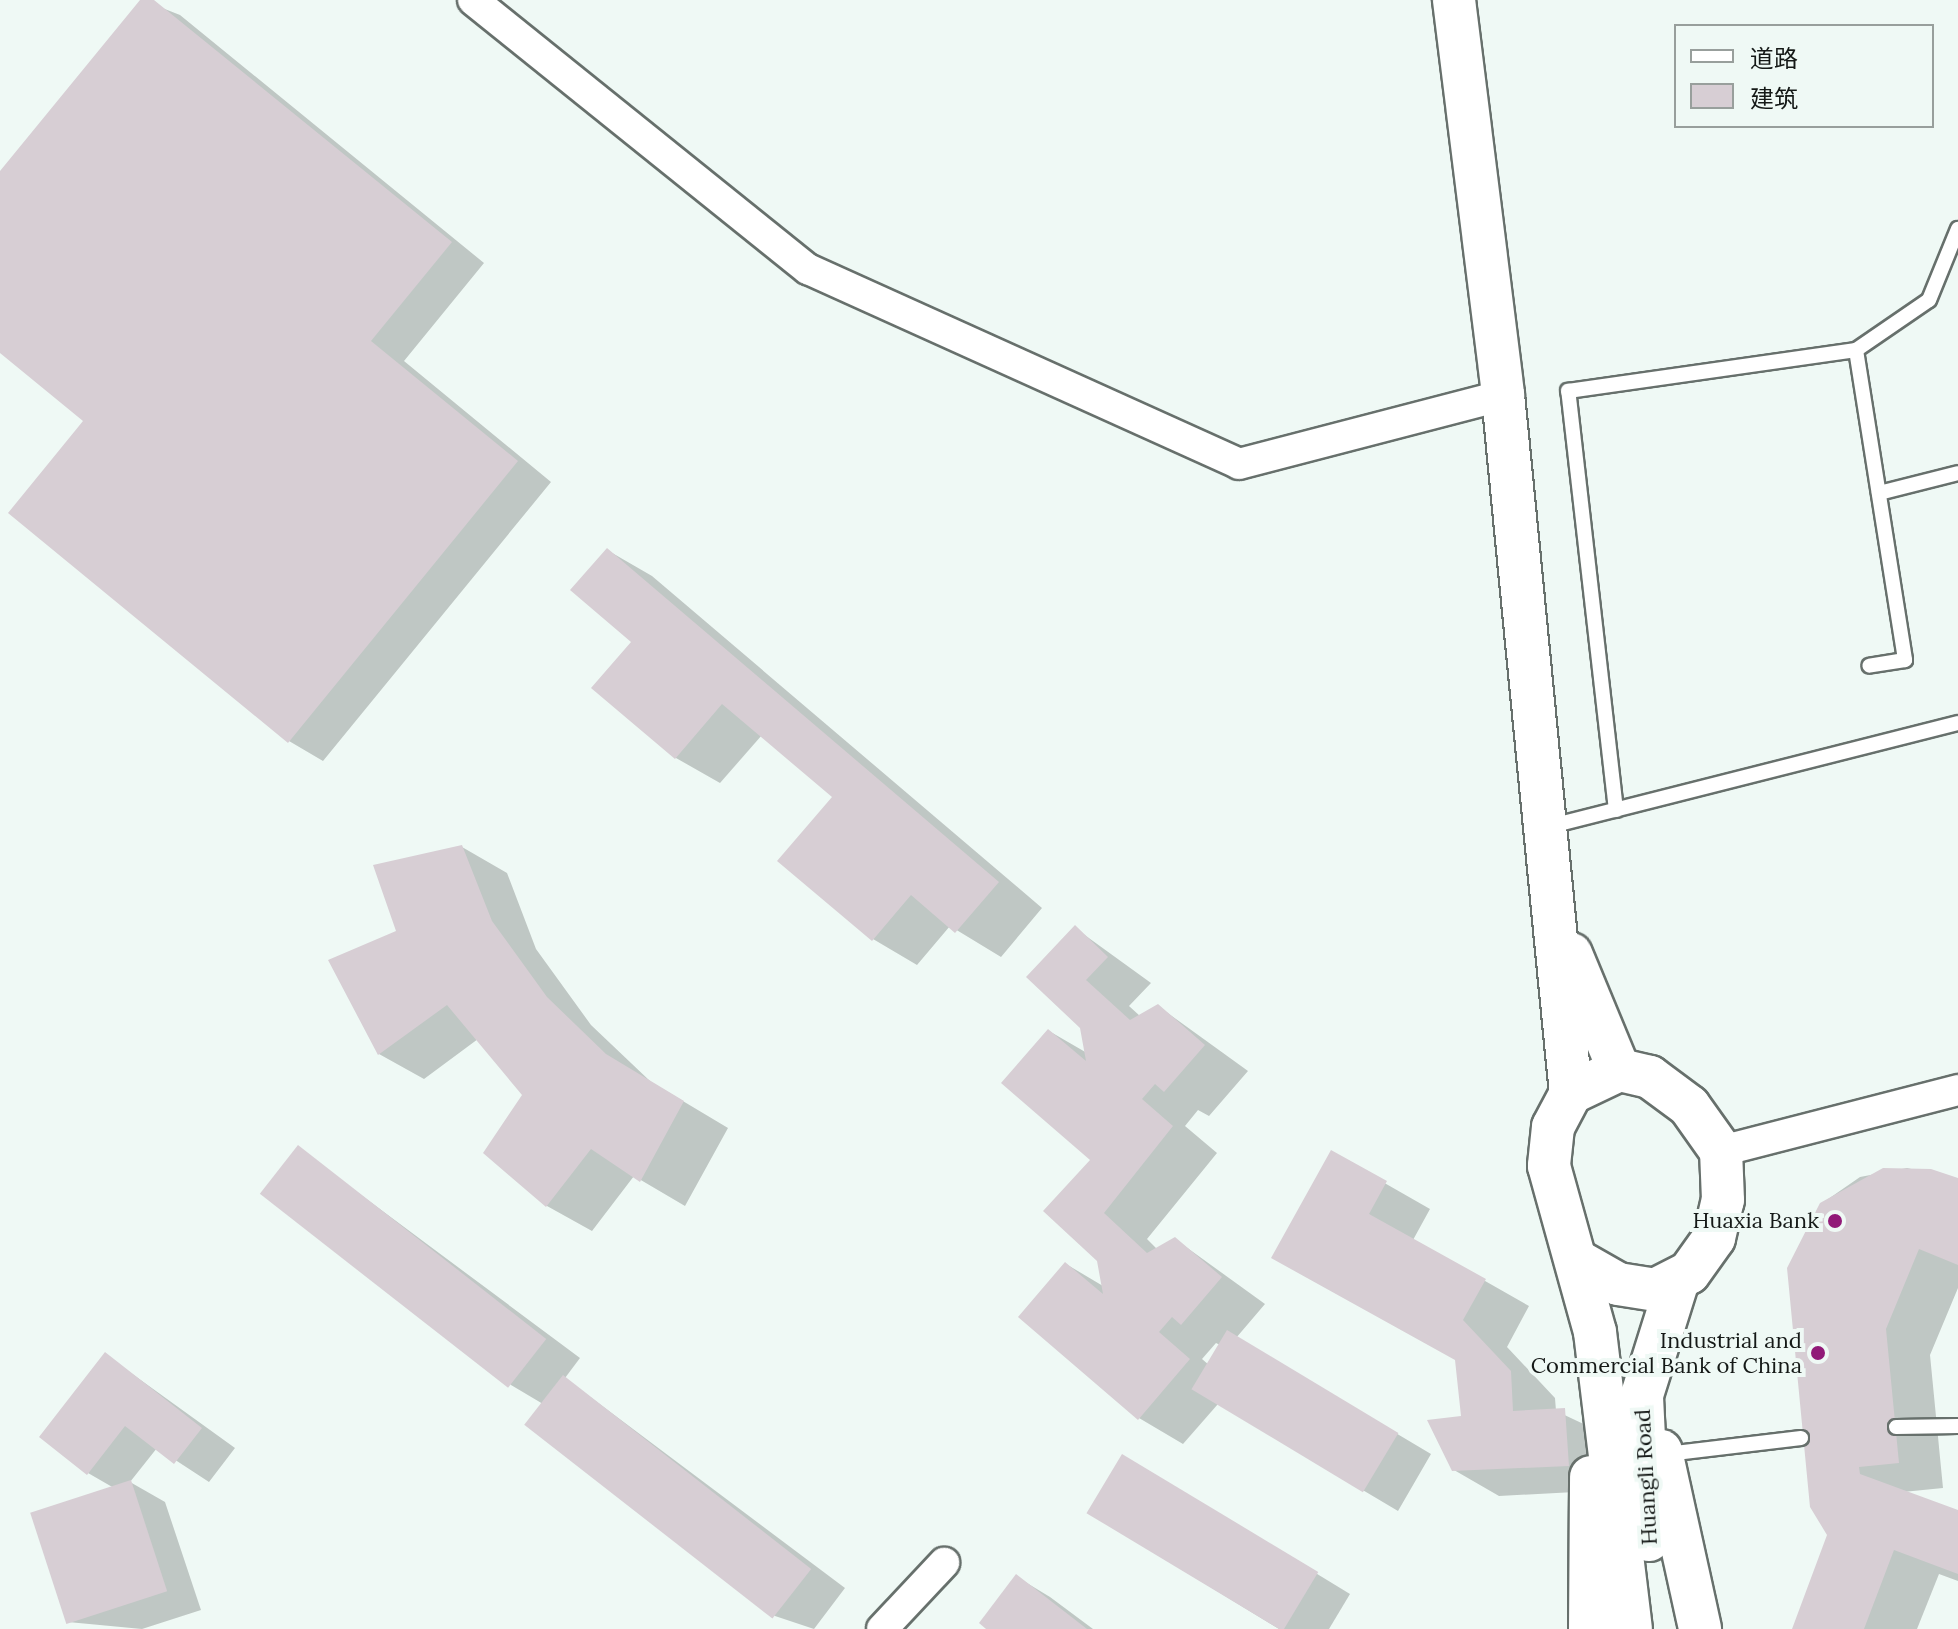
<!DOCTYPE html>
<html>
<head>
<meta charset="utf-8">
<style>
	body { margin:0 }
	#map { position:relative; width:1958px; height:1629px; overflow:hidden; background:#eff9f5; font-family:Lora,"Noto Sans SC",serif }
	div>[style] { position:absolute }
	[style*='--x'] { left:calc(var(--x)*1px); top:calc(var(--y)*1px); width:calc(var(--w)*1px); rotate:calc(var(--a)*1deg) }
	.shadow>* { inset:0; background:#0003 }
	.building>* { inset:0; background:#d7ced4; transform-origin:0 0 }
	.roads { filter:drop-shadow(2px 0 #67706c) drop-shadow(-2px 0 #67706c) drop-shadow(0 2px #67706c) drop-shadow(0 -2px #67706c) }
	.lane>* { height:14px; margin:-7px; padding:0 7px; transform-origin:7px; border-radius:7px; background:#fff }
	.street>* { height:30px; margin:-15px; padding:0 15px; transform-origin:15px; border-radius:15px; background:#fff }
	.secondary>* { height:42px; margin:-21px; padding:0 21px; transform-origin:21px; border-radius:21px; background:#fff }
	.dots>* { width:22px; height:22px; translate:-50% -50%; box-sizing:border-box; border:4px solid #eff9f5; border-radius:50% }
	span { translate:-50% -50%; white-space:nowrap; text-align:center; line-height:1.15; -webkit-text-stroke:8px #eff9f5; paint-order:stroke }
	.poi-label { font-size:22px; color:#151917 }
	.right { translate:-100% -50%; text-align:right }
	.street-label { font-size:22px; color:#151917 }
	.legend { position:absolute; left:1674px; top:24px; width:260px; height:104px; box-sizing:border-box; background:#eff9f5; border:2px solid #989f9c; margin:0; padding:10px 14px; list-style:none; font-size:24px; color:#151917 }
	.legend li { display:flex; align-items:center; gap:16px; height:40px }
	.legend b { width:40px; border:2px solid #989f9c }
</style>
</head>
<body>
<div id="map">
	<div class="shadow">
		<div style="clip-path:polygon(142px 0,180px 15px,484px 263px,404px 361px,551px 482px,323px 761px,289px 741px,86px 420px,0 350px,0 174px)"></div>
		<div style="clip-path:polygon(607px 550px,652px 576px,1042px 908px,1001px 957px,950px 926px,917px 965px,873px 939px,835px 797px,762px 735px,720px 783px,676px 758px,594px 688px,634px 641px)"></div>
		<div style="clip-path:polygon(462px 847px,507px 873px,536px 949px,591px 1025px,651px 1082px,728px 1128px,685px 1206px,634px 1176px,592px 1231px,547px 1206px,486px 1153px,524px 1095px,478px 1039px,424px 1079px,379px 1054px,399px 933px)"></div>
		<div style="clip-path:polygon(evenodd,1075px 928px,1151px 983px,1129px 1006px,1140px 1016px,1158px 1006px,1248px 1071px,1209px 1116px,1198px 1110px,1185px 1126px,1217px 1153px,1147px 1239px,1157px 1249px,1175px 1239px,1265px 1304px,1236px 1338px,1431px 1454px,1398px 1511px,1218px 1404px,1183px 1444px,1139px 1418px,1066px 1264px,1103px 1286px,1093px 1160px,1049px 1031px,1087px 1053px,1075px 928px,1216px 1343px,1220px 1345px,1209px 1365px,1202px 1359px,1216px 1343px)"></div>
		<div style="clip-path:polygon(298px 1148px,580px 1358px,565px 1378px,845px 1588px,814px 1629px,775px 1616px,527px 1424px,543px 1404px,511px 1385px)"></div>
		<div style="clip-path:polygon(1332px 1153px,1430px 1209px,1413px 1240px,1529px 1306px,1507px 1347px,1555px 1398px,1556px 1411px,1609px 1436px,1612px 1490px,1499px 1496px,1454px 1470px,1463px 1418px,1457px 1360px)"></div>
		<div style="clip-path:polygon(1907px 1168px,1958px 1180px,1958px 1288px,1930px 1355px,1943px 1488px,1903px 1492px,1958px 1512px,1958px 1581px,1939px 1574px,1917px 1629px,1797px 1629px,1829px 1535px,1821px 1204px,1860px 1177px)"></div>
		<div style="clip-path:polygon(106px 1355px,235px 1448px,209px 1482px,157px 1448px,130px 1482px,165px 1502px,201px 1610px,142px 1629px,68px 1622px,114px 1488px,88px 1473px)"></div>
		<div style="clip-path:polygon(1156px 1476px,1350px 1594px,1329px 1629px,1279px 1629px,1088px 1512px)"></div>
		<div style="clip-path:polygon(1017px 1577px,1050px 1597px,1093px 1629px,989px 1629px)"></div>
	</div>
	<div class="building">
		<div style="clip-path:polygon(140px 0,154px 0,452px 242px,371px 341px,518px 461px,288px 743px,8px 513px,83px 421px,0 353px,0 171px)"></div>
		<div style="clip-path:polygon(607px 548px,999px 882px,955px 933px,911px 895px,872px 941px,777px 861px,832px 797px,722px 704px,675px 759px,591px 688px,631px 642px,570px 590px)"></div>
		<div style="clip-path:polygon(462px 845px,492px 921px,547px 997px,606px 1054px,684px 1101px,640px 1182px,591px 1149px,546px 1207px,483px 1153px,522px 1095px,447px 1005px,378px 1055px,328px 960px,396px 931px,373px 865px)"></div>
		<div style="clip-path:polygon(1075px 925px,1108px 957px,1086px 980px,1130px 1020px,1158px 1004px,1205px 1045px,1164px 1092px,1155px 1084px,1142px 1099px,1173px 1126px,1104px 1213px,1147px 1253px,1175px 1237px,1222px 1277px,1181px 1325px,1172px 1317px,1159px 1332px,1190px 1359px,1138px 1420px,1018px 1317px,1065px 1262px,1103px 1294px,1097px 1261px,1043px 1211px,1090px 1160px,1001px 1083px,1048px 1029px,1086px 1061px,1080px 1028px,1026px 977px)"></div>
		<div style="left:298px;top:1145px;width:315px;height:62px;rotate:38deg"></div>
		<div style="clip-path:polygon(1331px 1150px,1387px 1181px,1369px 1214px,1486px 1279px,1463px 1320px,1511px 1371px,1513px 1411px,1565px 1408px,1569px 1466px,1452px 1471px,1427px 1420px,1461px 1416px,1455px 1360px,1271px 1258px)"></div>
		<div style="clip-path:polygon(1883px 1168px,1931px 1169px,1958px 1178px,1958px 1265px,1919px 1249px,1886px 1329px,1899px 1463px,1859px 1467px,1860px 1474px,1958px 1510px,1958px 1574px,1894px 1550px,1864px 1629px,1792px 1629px,1827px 1535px,1810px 1507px,1787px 1268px,1820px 1203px)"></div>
		<div style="left:1227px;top:1330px;width:200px;height:69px;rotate:31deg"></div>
		<div style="clip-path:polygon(105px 1352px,202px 1428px,174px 1464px,125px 1426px,87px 1475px,39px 1437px)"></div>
		<div style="left:563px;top:1375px;width:315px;height:63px;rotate:38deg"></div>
		<div style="left:1122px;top:1454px;width:229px;height:69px;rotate:31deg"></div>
		<div style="left:131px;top:1480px;width:117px;height:106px;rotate:72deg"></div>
		<div style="clip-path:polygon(1016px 1574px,1087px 1629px,986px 1629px,979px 1623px)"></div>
	</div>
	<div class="roads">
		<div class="lane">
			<div style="--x:1856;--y:350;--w:314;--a:81"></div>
			<div style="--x:1905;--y:660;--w:36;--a:171"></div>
			<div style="--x:1879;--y:493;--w:81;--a:-14.2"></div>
			<div style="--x:1616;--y:810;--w:422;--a:-96.5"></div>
			<div style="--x:1568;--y:391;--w:291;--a:-8.1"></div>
			<div style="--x:1856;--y:350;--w:88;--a:-34.4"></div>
			<div style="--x:1929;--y:300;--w:77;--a:-67.8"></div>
			<div style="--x:1547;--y:827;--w:424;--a:-14.2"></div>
			<div style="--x:1896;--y:1427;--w:62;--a:-0.9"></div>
			<div style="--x:1667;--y:1454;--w:135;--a:-6.8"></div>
		</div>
		<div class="street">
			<div style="--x:473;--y:0;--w:430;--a:38.8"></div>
			<div style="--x:808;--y:269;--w:473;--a:24.3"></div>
			<div style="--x:1239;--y:464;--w:273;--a:-14.6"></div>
			<div style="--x:1721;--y:1151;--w:245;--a:-14.4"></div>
			<div style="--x:882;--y:1629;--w:91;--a:-46.8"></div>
		</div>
		<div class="secondary">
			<div style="--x:1454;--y:0;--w:398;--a:82.9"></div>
			<div style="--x:1503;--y:395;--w:701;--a:84.44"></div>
			<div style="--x:1571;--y:954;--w:126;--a:67.5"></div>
			<div style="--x:1576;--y:1260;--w:48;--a:29.7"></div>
			<div style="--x:1618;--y:1284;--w:37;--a:9"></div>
			<div style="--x:1655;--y:1290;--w:38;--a:-27"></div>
			<div style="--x:1689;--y:1273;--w:43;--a:-54.5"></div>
			<div style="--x:1714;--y:1238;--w:39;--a:-77"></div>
			<div style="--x:1723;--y:1200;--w:49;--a:-92.3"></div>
			<div style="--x:1721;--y:1151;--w:55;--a:-125.4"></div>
			<div style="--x:1689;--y:1106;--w:49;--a:-143.4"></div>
			<div style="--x:1650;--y:1077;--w:32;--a:-167"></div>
			<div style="--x:1619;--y:1070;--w:53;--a:154.4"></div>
			<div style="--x:1571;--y:1093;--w:38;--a:118"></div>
			<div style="--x:1553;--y:1127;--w:39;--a:96"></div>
			<div style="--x:1549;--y:1166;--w:172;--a:74.5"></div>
			<div style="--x:1595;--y:1332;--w:299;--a:83.1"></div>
			<div style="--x:1661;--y:1451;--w:182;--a:77.6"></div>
			<div style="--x:1649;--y:1540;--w:145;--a:-92.8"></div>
			<div style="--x:1642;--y:1395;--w:117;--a:-72.6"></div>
			<div style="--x:1590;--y:1629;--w:152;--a:-89.6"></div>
		</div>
	</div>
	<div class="dots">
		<div style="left:1835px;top:1221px;background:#911a78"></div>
		<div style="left:1818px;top:1353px;background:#911a78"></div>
	</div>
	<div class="poi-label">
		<span class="right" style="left:1819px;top:1221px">Huaxia Bank</span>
		<span class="right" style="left:1802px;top:1353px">Industrial and<br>Commercial Bank of China</span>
	</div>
	<div class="street-label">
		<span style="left:1646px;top:1477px;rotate:-93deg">Huangli Road</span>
	</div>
	<ul class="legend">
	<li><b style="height:10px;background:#fff"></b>道路</li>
	<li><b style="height:22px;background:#d7ced4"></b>建筑</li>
	</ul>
</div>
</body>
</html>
